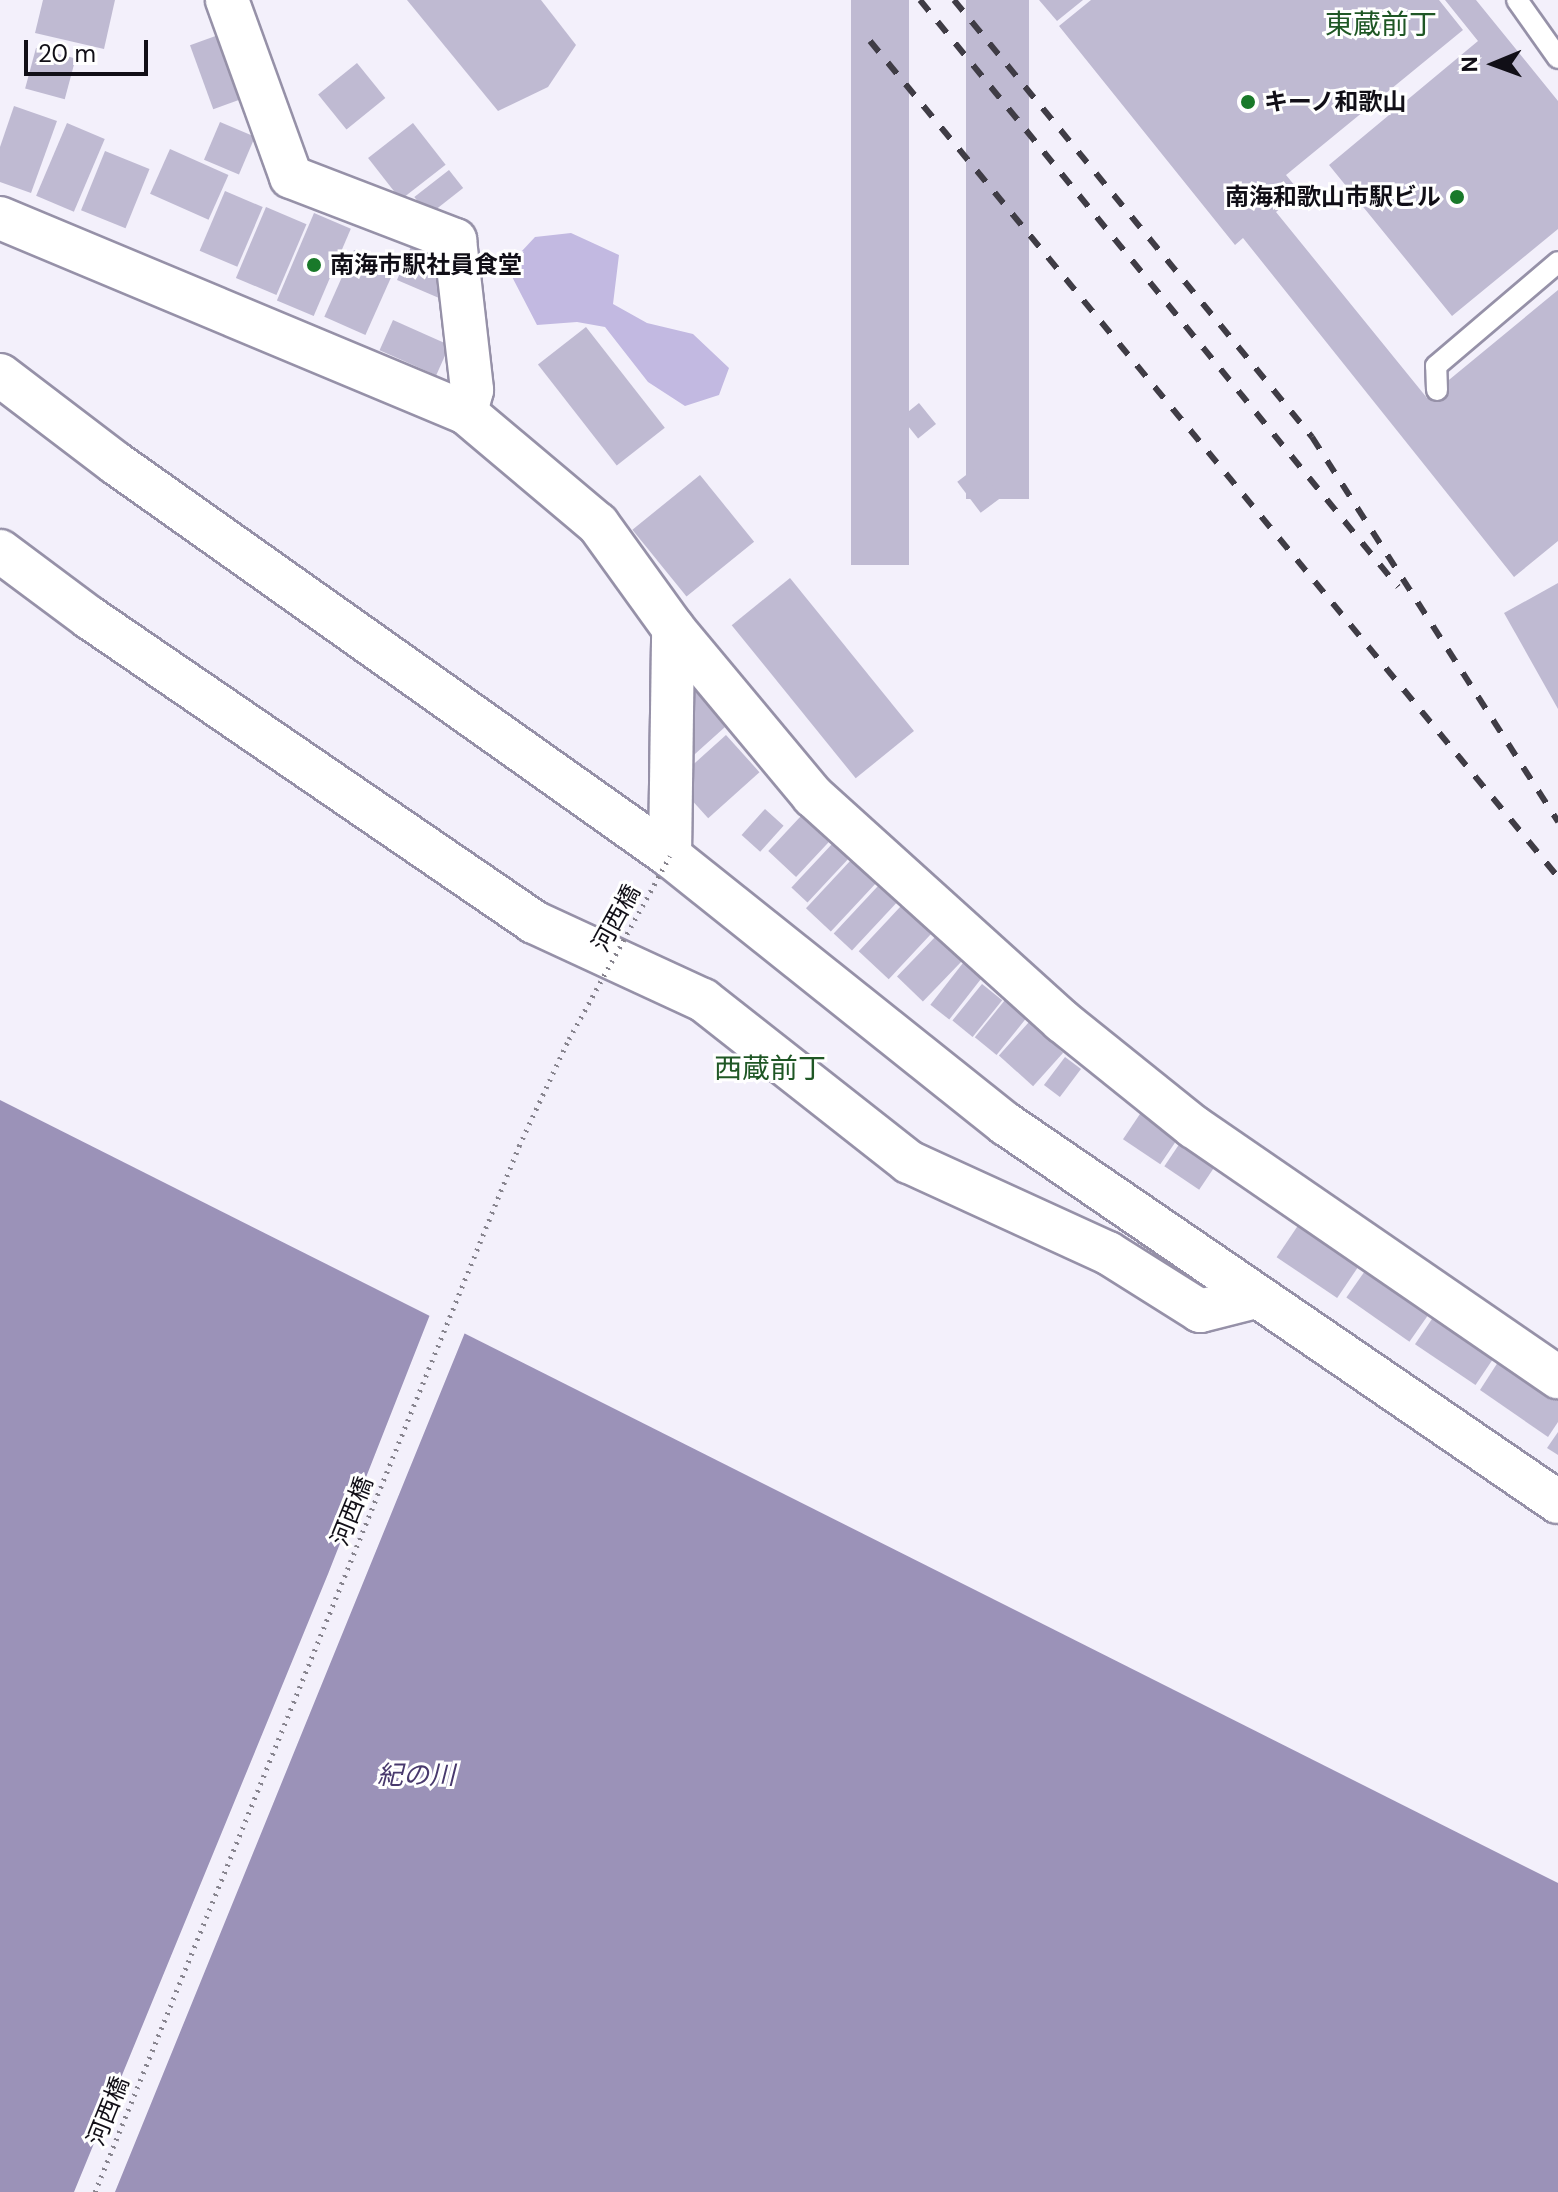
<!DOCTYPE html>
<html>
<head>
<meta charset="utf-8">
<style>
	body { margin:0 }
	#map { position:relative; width:1558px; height:2192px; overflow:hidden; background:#f3f0fb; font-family:"DM Sans","Noto Sans JP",sans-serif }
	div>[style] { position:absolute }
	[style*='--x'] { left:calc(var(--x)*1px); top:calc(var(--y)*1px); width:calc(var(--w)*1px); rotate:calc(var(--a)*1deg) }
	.forest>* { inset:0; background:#c2b9e1 }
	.water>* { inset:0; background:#9b92b8 }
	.pier>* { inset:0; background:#f3f0fb }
	.building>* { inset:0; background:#bfbad2; transform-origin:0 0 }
	.roads { filter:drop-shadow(2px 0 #9691a8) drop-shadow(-2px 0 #9691a8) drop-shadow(0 2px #9691a8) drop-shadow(0 -2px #9691a8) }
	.lane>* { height:20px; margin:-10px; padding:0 10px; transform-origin:10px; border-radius:10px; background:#fff }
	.street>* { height:42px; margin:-21px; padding:0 21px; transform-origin:21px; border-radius:21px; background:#fff }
	.rail>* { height:6px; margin-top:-3px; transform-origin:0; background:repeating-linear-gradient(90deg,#3f3c45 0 14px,transparent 0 28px) }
	.path-bridge>* { height:5px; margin-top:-2.5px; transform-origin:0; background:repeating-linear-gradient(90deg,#87848e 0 2px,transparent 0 8px) }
	.dots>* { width:22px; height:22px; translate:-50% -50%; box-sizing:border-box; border:4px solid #fff; border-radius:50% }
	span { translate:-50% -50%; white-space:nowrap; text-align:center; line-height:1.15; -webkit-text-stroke:6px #fff; paint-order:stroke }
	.poi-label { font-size:24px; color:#110f17; font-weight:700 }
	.left { translate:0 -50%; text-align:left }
	.right { translate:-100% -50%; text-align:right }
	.street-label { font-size:24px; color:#110f17 }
	.water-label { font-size:26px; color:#48396d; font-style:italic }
	.quarter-label { font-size:28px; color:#1f5725 }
	.north { position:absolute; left:1454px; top:24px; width:80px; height:80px; -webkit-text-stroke:6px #fff; paint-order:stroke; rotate:269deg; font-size:22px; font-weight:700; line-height:32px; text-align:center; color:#110f17 }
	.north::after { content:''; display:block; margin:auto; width:28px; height:36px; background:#110f17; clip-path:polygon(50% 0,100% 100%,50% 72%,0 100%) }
	.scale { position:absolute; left:24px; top:40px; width:124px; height:36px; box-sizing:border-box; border:4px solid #110f17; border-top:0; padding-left:10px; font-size:24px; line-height:28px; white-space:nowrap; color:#110f17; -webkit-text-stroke:6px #fff; paint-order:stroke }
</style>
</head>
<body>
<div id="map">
	<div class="forest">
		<div style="clip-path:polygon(571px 233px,619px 255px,613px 304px,647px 323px,693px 334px,729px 368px,719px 395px,685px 406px,648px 382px,605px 327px,577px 322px,537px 325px,507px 267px,535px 237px)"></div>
	</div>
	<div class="water">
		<div style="clip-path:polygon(0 1100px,1558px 1883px,1558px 2192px,0 2192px)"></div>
	</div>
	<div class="pier">
		<div style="clip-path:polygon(431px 1312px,466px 1330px,115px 2192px,74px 2192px,328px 1574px)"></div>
	</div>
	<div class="building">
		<div style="clip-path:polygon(43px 0,115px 0,104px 49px,35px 33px)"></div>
		<div style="clip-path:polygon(407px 0,541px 0,576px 45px,548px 87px,498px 111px)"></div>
		<div style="left:851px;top:0;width:58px;height:565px"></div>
		<div style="left:966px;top:0;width:63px;height:499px"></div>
		<div style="clip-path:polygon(1039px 0,1083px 0,1057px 21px)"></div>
		<div style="clip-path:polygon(1091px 0,1439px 0,1463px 30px,1286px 175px,1300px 192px,1276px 212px,1427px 398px,1558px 290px,1558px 541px,1514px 577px,1243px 238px,1235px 245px,1059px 26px)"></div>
		<div style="clip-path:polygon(1445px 0,1476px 0,1558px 101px,1558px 229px,1452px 316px,1329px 165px,1478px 41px)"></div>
		<div style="left:221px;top:34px;width:68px;height:33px;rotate:70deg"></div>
		<div style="left:36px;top:48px;width:41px;height:42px;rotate:15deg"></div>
		<div style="left:357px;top:63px;width:45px;height:50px;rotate:51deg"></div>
		<div style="clip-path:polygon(14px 106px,57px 121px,31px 193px,0 182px,0 147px)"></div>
		<div style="left:220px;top:122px;width:38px;height:41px;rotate:23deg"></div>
		<div style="left:67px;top:123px;width:41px;height:79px;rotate:23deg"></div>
		<div style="left:413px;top:123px;width:53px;height:57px;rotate:52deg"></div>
		<div style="left:170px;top:149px;width:64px;height:49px;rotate:24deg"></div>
		<div style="left:105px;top:151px;width:48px;height:64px;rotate:22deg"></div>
		<div style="left:449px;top:170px;width:23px;height:44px;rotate:52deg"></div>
		<div style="left:225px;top:191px;width:41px;height:65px;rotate:23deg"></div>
		<div style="left:266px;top:207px;width:44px;height:77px;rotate:23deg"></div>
		<div style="left:314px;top:213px;width:40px;height:95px;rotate:23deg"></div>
		<div style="clip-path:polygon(415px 237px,444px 249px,446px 284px,439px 298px,397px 280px)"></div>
		<div style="left:354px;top:250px;width:45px;height:73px;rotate:24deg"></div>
		<div style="left:393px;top:320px;width:62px;height:33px;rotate:24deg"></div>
		<div style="left:586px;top:327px;width:128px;height:61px;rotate:52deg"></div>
		<div style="left:919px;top:403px;width:27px;height:23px;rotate:51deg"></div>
		<div style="left:978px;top:466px;width:39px;height:26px;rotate:53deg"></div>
		<div style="left:700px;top:475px;width:86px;height:87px;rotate:51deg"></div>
		<div style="left:790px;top:578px;width:197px;height:75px;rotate:51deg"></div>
		<div style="clip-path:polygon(1558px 583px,1558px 709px,1504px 613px)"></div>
		<div style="clip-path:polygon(693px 687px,725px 727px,675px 772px)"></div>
		<div style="left:726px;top:735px;width:50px;height:69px;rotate:48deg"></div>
		<div style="left:765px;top:809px;width:25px;height:35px;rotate:42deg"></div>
		<div style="left:801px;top:816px;width:38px;height:48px;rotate:43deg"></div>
		<div style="left:833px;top:843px;width:22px;height:61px;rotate:43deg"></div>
		<div style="left:851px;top:860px;width:34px;height:66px;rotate:43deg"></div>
		<div style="left:878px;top:886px;width:25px;height:65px;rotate:43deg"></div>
		<div style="left:901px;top:906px;width:41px;height:62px;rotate:43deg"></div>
		<div style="left:938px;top:934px;width:36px;height:59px;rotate:44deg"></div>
		<div style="left:963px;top:963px;width:24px;height:53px;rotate:38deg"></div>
		<div style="left:982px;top:984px;width:26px;height:47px;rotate:39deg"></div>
		<div style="left:1005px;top:1000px;width:28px;height:48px;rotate:39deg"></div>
		<div style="left:1029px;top:1022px;width:46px;height:45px;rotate:42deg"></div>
		<div style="left:1065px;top:1057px;width:20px;height:35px;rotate:37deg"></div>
		<div style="left:1142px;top:1111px;width:45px;height:34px;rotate:34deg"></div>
		<div style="left:1180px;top:1143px;width:42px;height:28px;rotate:34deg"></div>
		<div style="left:1299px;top:1224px;width:73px;height:40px;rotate:34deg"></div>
		<div style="left:1367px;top:1268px;width:77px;height:36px;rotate:35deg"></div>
		<div style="left:1434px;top:1316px;width:73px;height:34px;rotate:34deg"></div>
		<div style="clip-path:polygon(1500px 1359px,1558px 1398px,1558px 1422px,1548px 1437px,1480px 1390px)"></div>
		<div style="clip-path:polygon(1558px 1432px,1558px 1455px,1547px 1448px)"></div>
	</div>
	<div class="roads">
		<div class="lane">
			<div style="--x:1517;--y:0;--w:71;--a:54.7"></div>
			<div style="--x:1437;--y:390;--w:24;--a:-92"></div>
			<div style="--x:1436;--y:366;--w:160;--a:-40.4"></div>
		</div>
		<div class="street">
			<div style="--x:227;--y:0;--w:188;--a:70.1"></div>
			<div style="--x:291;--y:177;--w:176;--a:21"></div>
			<div style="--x:455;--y:240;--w:151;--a:83.5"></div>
			<div style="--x:472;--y:390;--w:24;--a:105"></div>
			<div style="--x:0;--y:218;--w:505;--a:22.71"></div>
			<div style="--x:466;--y:413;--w:172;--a:40.1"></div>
			<div style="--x:598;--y:524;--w:128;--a:54.2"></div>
			<div style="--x:673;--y:628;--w:219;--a:50.2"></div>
			<div style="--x:813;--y:796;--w:336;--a:42.1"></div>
			<div style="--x:1062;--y:1021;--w:169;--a:38.8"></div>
			<div style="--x:1194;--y:1127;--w:442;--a:34.5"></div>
			<div style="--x:0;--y:375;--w:147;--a:37.3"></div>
			<div style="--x:117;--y:464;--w:678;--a:35.33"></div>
			<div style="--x:670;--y:856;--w:430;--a:38.6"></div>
			<div style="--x:1006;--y:1124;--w:669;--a:34.4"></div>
			<div style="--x:0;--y:551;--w:112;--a:36.7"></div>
			<div style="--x:90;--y:618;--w:538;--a:34.4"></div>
			<div style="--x:534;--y:922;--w:186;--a:24.8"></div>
			<div style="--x:703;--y:1000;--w:262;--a:38.2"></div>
			<div style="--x:909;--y:1162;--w:219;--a:24.6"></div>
			<div style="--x:1108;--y:1253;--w:109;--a:32.2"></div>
			<div style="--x:1200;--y:1311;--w:58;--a:-14"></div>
			<div style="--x:670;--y:856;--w:228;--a:-89.2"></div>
		</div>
	</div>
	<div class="rail">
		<div style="--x:920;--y:0;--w:757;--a:50.84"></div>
		<div style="--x:954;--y:0;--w:565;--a:50.67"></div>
		<div style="--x:1312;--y:437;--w:457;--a:57.4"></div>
		<div style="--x:870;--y:41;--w:1083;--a:50.55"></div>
	</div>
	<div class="path-bridge">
		<div style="--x:95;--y:2192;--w:1129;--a:-67.93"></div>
		<div style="--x:519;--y:1146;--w:118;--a:-65"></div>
		<div style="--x:569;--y:1039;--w:209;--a:-61.1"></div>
	</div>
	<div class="dots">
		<div style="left:1248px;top:102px;background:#19792a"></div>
		<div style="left:1457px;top:197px;background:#19792a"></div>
		<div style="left:314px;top:265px;background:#19792a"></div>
	</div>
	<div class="poi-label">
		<span class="left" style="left:1264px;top:102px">キーノ和歌山</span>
		<span class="right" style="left:1441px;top:197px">南海和歌山市駅ビル</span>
		<span class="left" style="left:330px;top:265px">南海市駅社員食堂</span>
	</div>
	<div class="street-label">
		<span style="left:616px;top:918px;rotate:-61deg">河西橋</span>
		<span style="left:352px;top:1511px;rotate:-68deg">河西橋</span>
		<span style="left:108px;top:2111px;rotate:-68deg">河西橋</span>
	</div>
	<div class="water-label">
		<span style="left:416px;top:1776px">紀の川</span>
	</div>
	<div class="quarter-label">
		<span style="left:1381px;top:25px">東蔵前丁</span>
		<span style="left:770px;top:1069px">西蔵前丁</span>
	</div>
	<div class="north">N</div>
	<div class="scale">20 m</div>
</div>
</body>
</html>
